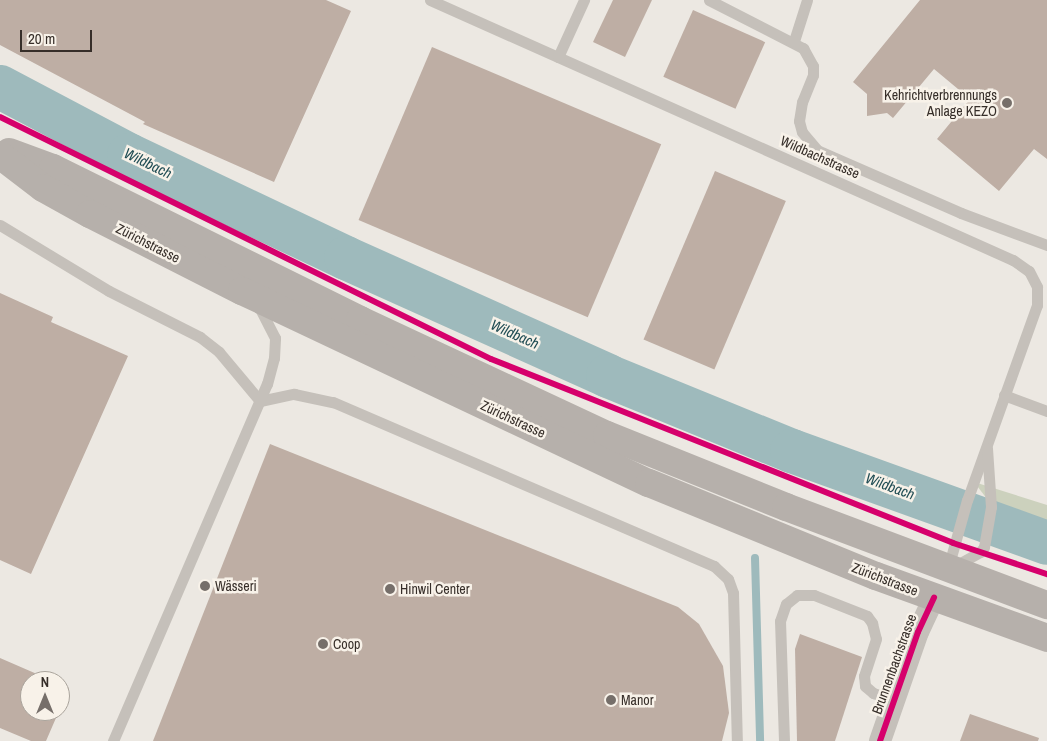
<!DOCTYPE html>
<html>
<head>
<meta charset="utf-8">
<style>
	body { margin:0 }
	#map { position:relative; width:1047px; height:741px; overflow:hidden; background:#ece8e2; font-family:"Archivo Narrow",sans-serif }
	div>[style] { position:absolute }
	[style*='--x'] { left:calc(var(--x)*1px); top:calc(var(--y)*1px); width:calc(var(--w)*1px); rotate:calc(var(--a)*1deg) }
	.green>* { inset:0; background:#ccd1bd }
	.stream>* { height:8px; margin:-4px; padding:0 4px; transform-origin:4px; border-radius:4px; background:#9ebabc }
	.river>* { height:44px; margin:-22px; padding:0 22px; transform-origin:22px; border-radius:22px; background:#9ebabc }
	.building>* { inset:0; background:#beaea4; transform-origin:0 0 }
	.service>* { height:11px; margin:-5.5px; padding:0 5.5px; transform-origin:5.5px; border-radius:5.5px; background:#c5c0ba }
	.minor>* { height:22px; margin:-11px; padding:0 11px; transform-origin:11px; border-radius:11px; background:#c5c0ba }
	.secondary>* { height:28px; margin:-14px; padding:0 14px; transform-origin:14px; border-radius:14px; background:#b6b0ab }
	.cycleway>* { height:6px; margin:-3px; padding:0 3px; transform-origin:3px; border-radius:3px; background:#d6006c }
	.dots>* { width:14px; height:14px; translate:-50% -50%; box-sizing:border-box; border:2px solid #f8f2e9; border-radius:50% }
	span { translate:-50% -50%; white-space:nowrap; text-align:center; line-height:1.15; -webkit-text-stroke:5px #f8f2e9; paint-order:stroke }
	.poi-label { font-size:14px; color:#362e29 }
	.right { translate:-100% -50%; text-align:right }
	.left { translate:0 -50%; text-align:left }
	.street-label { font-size:14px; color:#362e29 }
	.water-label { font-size:15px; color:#214d54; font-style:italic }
	.north { position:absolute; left:20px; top:671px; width:50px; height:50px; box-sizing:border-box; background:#f8f2e9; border:1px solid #aaa49c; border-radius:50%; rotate:0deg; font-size:14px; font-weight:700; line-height:20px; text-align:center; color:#362e29 }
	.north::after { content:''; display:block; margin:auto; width:18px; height:22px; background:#766f6a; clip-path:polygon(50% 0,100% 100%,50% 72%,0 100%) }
	.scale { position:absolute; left:20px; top:30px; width:72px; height:22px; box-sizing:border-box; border:2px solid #362e29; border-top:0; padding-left:6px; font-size:15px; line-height:18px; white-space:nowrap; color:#362e29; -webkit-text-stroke:4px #f8f2e9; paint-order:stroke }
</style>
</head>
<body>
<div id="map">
	<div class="green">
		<div style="clip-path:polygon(974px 482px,1047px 505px,1047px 562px,1031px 556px)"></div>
	</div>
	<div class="stream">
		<div style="--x:755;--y:558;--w:183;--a:88.4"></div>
	</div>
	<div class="river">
		<div style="--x:0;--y:87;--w:146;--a:27.8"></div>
		<div style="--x:129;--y:155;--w:240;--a:25.4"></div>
		<div style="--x:346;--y:258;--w:287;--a:24.2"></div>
		<div style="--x:608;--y:376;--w:199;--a:22.2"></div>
		<div style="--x:792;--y:451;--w:271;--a:19.8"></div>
	</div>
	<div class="building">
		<div style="clip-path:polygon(0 0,326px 0,351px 11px,274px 182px,143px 124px,145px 122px,0 45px)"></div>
		<div style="clip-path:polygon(613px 0,652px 0,625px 57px,593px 42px)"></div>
		<div style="clip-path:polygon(920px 0,1047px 0,1047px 159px,1034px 149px,999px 191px,937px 139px,970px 99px,934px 69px,893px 118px,887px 113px,867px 116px,867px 94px,853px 82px)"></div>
		<div style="left:693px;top:10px;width:79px;height:73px;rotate:24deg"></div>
		<div style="left:432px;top:47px;width:249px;height:188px;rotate:23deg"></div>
		<div style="left:715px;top:171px;width:77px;height:183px;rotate:23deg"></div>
		<div style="clip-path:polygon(0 293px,53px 317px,51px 322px,128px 356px,31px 574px,0 560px)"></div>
		<div style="clip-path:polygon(270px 444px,678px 607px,699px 624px,723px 666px,729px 713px,722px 741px,153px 741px)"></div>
		<div style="clip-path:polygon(800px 634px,862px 657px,835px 741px,797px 741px,795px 649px)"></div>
		<div style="clip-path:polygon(0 658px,53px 681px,30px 681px,30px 711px,59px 711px,46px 741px,31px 741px,0 728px)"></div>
		<div style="clip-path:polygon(60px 684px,69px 688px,60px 708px)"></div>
		<div style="clip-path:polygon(970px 714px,1039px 738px,1038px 741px,960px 741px)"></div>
	</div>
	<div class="service">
		<div style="--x:430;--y:0;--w:638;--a:24.04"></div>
		<div style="--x:1013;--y:260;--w:19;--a:35"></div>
		<div style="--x:1029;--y:271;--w:18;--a:63"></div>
		<div style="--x:1037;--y:287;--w:18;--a:90"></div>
		<div style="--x:1037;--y:305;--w:207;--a:109.7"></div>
		<div style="--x:967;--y:500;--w:71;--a:105.6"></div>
		<div style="--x:709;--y:0;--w:106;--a:27.1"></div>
		<div style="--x:803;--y:48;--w:21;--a:61"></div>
		<div style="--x:813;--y:66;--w:9;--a:90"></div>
		<div style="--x:813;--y:75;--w:29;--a:112"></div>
		<div style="--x:802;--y:102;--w:19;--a:99"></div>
		<div style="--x:799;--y:121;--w:11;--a:75"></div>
		<div style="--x:802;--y:132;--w:23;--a:50"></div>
		<div style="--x:817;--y:150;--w:157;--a:23.6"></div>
		<div style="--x:961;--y:213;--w:92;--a:20.4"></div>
		<div style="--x:794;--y:41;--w:43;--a:-72.4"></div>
		<div style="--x:558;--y:57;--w:63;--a:-65.5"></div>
		<div style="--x:0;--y:225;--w:127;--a:31.2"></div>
		<div style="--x:109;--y:291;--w:102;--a:26.8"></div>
		<div style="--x:200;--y:337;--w:24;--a:38"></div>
		<div style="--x:219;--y:352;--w:64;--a:50.1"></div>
		<div style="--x:1004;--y:395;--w:46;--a:20.4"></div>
		<div style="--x:260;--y:401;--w:35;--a:-12"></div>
		<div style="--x:294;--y:394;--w:40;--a:12"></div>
		<div style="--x:333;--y:402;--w:415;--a:23.3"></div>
		<div style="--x:714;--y:566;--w:19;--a:43"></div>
		<div style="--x:728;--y:579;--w:15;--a:70"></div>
		<div style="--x:733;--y:593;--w:148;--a:88.5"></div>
		<div style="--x:953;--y:567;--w:31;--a:-29"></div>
		<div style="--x:980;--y:552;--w:6;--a:-51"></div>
		<div style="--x:984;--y:547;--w:41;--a:-80.1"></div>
		<div style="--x:991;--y:507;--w:59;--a:-93.9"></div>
		<div style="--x:113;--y:741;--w:389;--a:-66.7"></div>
		<div style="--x:267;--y:384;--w:27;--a:-75"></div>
		<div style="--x:274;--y:358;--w:20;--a:-87"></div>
		<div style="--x:275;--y:338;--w:37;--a:-117"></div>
		<div style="--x:784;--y:741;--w:120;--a:-91.9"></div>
		<div style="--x:780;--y:621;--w:18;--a:-71"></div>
		<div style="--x:786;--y:604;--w:14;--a:-39"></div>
		<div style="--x:797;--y:595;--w:17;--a:0"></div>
		<div style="--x:814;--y:595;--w:57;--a:21.6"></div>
		<div style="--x:867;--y:616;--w:9;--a:54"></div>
		<div style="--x:872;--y:623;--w:16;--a:76"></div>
		<div style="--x:876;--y:639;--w:39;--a:108"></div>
		<div style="--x:864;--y:676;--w:10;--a:84"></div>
		<div style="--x:865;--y:686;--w:11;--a:41"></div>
		<div style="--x:873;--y:693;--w:21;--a:17"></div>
	</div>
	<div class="minor">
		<div style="--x:880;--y:741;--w:115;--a:-70.8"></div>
		<div style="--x:918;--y:632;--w:38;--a:-65"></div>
	</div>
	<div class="secondary">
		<div style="--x:9;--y:152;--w:47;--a:20"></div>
		<div style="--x:53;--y:168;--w:343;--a:26.3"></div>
		<div style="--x:360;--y:320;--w:272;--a:25"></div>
		<div style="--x:607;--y:435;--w:193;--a:21.9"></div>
		<div style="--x:786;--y:507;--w:279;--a:20.6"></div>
		<div style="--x:0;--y:155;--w:54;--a:37.5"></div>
		<div style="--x:43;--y:188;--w:54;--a:29"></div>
		<div style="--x:90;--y:214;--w:170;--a:26.9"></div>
		<div style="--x:242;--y:291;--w:450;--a:25.3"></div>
		<div style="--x:649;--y:483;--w:245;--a:22.3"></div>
		<div style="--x:876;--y:576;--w:182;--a:19.9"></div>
	</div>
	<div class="cycleway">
		<div style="--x:0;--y:117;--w:547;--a:26.24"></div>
		<div style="--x:491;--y:359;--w:497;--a:21.7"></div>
		<div style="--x:953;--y:543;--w:99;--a:18.3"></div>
		<div style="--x:880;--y:741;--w:115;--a:-70.8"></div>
		<div style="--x:918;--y:632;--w:38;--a:-65"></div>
	</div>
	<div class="dots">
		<div style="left:1007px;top:103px;background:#766f6a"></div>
		<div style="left:205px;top:586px;background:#766f6a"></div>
		<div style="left:390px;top:589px;background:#766f6a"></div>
		<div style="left:323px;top:644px;background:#766f6a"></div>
		<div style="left:611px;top:700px;background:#766f6a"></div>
	</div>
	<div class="poi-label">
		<span class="right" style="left:997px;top:103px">Kehrichtverbrennungs<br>Anlage KEZO</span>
		<span class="left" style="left:215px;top:586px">Wässeri</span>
		<span class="left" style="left:400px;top:589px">Hinwil Center</span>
		<span class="left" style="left:333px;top:644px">Coop</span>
		<span class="left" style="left:621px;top:700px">Manor</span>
	</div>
	<div class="street-label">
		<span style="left:820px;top:157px;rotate:24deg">Wildbachstrasse</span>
		<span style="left:148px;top:243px;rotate:27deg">Zürichstrasse</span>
		<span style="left:513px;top:419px;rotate:25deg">Zürichstrasse</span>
		<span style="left:885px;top:579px;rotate:21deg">Zürichstrasse</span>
		<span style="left:894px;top:664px;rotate:-70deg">Brunnenbachstrasse</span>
	</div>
	<div class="water-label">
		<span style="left:148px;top:163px;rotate:26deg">Wildbach</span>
		<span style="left:515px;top:334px;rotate:24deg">Wildbach</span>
		<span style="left:890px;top:486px;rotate:20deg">Wildbach</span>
	</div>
	<div class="north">N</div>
	<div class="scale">20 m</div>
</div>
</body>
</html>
